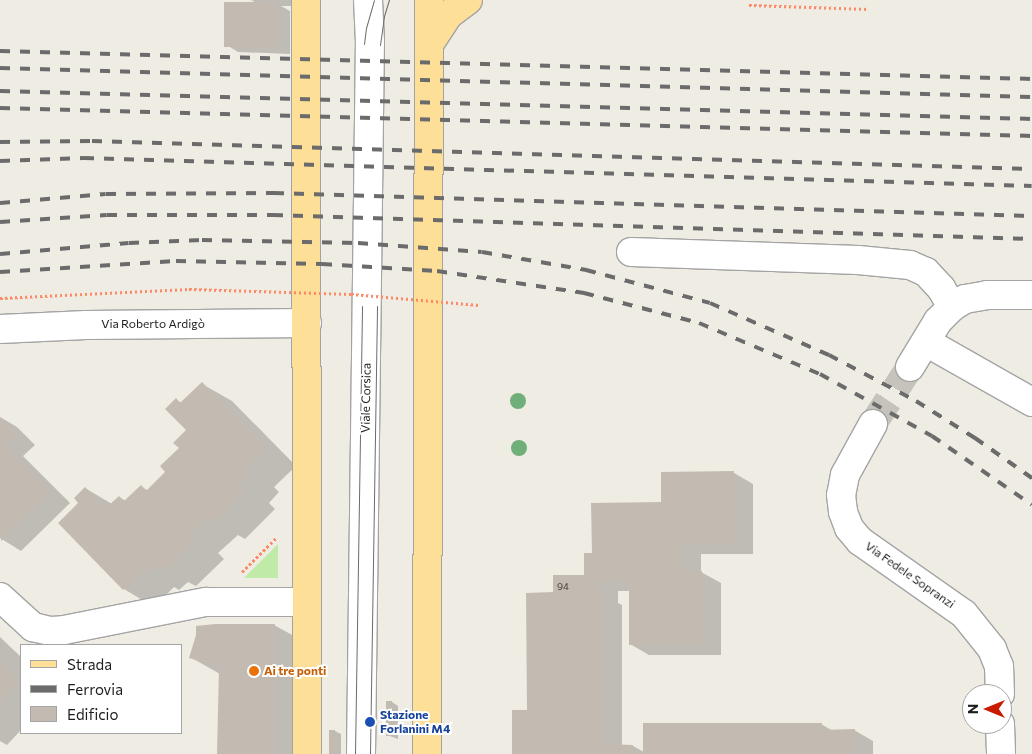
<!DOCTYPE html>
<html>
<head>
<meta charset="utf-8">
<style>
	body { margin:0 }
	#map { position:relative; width:1032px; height:754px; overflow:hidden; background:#efece3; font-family:Commissioner,sans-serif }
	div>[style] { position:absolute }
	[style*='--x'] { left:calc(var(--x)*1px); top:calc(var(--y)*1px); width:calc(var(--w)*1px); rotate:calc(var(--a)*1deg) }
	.grass>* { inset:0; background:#bfeaa7 }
	.shadow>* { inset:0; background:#0003 }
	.building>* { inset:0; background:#c3bbb2; transform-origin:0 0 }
	.minor-tunnel>* { height:28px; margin-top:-14px; transform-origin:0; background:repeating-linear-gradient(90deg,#c5c3bb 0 28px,transparent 0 42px) }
	.path>* { height:3px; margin-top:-1.5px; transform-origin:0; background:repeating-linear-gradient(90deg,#fd8966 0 2.5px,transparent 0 5px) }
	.roads { filter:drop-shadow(1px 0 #a4a4a4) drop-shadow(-1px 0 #a4a4a4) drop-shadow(0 1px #a4a4a4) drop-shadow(0 -1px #a4a4a4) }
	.minor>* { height:28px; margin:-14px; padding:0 14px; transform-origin:14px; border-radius:14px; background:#fff }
	.major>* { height:28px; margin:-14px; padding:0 14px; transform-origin:14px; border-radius:14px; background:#fedf98 }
	.tram>* { height:1px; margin:-0.5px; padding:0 0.5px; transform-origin:0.5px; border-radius:0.5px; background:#6b6b6b }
	.rail>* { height:4px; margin-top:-2px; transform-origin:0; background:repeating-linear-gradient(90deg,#6b6b6b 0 10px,transparent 0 20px) }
	.path-bridge>* { height:3px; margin-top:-1.5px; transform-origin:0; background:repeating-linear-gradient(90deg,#fd8966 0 2.5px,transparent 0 5px) }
	.trees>* { width:16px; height:16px; margin:-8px; border-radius:50%; background:#70af79 }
	.dots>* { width:14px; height:14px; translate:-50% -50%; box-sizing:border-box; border:2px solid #fff; border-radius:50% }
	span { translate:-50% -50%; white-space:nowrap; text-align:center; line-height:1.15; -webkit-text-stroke:4px #fff; paint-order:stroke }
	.number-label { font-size:10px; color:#464442 }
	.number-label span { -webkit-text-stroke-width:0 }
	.street-label { font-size:12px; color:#1d1d1d }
	.food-label { font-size:12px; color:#c56008; font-weight:700 }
	.left { translate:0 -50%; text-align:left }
	.transit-label { font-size:12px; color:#164399; font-weight:700 }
	.legend { position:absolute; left:20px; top:644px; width:162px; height:90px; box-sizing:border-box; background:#fff; border:1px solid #a5a5a5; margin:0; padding:6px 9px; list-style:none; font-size:15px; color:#1d1d1d }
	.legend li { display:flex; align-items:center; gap:10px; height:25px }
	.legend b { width:25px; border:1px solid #a5a5a5 }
	.north { position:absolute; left:962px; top:684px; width:50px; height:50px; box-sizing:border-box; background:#fff; border:1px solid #a5a5a5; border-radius:50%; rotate:270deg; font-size:14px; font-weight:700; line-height:20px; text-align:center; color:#1d1d1d }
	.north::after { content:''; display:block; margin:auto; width:18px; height:22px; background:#ca1b00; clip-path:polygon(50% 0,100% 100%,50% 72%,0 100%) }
</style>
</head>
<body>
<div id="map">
	<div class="grass">
		<div style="clip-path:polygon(278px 544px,278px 578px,244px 578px)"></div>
	</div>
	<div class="shadow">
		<div style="clip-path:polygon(251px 0,307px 0,307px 6px,281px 6px,290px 11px,290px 54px,238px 52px,225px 44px,258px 4px)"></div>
		<div style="clip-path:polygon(202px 384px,232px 401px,296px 466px,274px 487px,279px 492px,269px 503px,275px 509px,245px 539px,238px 535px,218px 553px,224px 559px,196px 586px,188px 582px,179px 590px,174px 587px,154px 607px,124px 589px,80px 503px,85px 488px,112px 504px,119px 497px,126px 501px,141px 486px,148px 491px,167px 472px,188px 430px,176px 400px,182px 403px)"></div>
		<div style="clip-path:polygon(0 417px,17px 427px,35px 445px,23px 456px,70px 503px,21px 551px,0 538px)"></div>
		<div style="clip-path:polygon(663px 473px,734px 473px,753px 484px,753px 554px,701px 554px,701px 572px,721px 583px,721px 655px,649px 655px,630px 644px,630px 591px,618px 591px,618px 603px,622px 605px,622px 746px,633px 746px,644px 752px,821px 724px,833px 731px,854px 730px,873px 741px,873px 754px,514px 754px,528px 711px,554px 593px,586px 576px,593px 554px,663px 503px)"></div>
		<div style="clip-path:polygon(274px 625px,305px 642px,305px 754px,218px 754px,220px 674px,190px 657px)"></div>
		<div style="clip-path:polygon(0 637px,21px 657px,21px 730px,7px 745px,0 741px)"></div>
		<div style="clip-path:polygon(392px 702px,398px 706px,398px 739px,387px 735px)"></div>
		<div style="clip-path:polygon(335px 731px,341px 734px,341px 754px,330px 754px)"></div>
	</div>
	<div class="building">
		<div style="left:277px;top:2px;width:45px;height:53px;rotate:90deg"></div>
		<div style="clip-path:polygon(202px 382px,266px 448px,244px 469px,250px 474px,239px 484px,245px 491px,214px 522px,208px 517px,189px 535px,195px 541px,165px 570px,159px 563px,148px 574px,144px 569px,123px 590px,58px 523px,78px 503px,74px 498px,85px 487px,106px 508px,119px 496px,124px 501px,141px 485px,146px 491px,165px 472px,160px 466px,179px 448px,173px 443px,186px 430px,165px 409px,176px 398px,180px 403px)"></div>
		<div style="clip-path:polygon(0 417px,17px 434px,5px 445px,51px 492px,1px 541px)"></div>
		<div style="clip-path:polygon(734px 471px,734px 543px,682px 544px,682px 571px,702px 571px,702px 645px,629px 645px,629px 581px,599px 581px,599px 593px,603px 593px,603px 744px,633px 745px,634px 754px,512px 754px,512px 710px,527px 710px,526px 593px,553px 592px,553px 575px,584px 575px,584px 553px,592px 553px,591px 503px,661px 502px,661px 472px)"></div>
		<div style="clip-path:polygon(215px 624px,275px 624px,275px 754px,217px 754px,219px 667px,189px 658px,196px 635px,196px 626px)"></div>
		<div style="clip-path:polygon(0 663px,19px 682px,0 703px)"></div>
		<div style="left:386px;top:701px;width:6px;height:35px"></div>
		<div style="clip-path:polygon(643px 723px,822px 723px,822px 730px,855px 729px,855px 754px,643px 754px)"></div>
		<div style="left:329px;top:730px;width:6px;height:24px"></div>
	</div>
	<div class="minor-tunnel">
		<div style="--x:873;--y:424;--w:68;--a:-57"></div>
	</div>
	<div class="path">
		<div style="--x:749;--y:5;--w:120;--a:1.9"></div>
		<div style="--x:242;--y:572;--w:49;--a:-45"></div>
	</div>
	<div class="roads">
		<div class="minor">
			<div style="--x:631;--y:252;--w:227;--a:2"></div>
			<div style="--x:858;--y:260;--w:52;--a:5.5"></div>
			<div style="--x:910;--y:265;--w:17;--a:24"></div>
			<div style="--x:926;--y:272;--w:22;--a:47"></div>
			<div style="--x:941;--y:288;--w:22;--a:60"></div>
			<div style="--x:0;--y:329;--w:86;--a:-2.7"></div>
			<div style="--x:86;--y:325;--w:221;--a:-0.5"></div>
			<div style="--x:926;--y:342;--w:122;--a:29.5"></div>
			<div style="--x:910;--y:367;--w:54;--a:-58.7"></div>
			<div style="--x:938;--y:321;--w:20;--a:-45"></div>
			<div style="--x:952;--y:307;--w:15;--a:-32"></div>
			<div style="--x:965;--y:299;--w:22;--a:-10"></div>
			<div style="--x:987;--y:295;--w:45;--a:0"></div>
			<div style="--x:873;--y:424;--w:58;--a:118.8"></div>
			<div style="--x:845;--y:475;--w:20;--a:101"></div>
			<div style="--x:841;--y:495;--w:17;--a:83"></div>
			<div style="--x:843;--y:512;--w:17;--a:69"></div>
			<div style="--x:849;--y:528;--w:17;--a:50"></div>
			<div style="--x:860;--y:541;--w:127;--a:35.1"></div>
			<div style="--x:964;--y:614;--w:45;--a:51.3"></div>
			<div style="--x:992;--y:649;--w:18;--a:68"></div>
			<div style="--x:999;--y:666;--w:28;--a:88"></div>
			<div style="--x:0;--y:597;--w:45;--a:42.3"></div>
			<div style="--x:33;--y:627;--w:18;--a:13"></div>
			<div style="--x:51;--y:631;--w:13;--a:-4"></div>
			<div style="--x:64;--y:630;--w:145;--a:-11.2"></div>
			<div style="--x:206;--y:602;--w:101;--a:0"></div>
			<div style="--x:1000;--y:724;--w:30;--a:88"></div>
			<div style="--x:361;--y:754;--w:712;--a:-89.28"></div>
			<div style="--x:370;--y:42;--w:42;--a:-92.7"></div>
		</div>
		<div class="major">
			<div style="--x:306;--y:0;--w:754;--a:89.92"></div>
			<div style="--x:430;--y:43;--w:33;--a:-57"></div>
			<div style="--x:448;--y:15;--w:25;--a:-37"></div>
			<div style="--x:427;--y:754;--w:754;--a:-89.85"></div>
		</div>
	</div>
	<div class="tram">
		<div style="--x:364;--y:44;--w:16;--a:-83"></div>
		<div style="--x:366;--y:28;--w:29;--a:-74"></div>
		<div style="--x:380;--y:45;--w:29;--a:-82"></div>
		<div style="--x:384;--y:16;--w:17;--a:-73"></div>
		<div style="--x:355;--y:754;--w:448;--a:-89.1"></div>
		<div style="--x:370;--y:754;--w:448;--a:-89.1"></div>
	</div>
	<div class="rail">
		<div style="--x:0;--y:51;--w:1032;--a:1.55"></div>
		<div style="--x:0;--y:68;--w:1032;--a:1.61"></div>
		<div style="--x:0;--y:91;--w:1032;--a:1.55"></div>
		<div style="--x:0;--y:108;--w:1032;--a:1.55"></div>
		<div style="--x:0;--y:142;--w:92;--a:-0.6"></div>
		<div style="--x:92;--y:141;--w:940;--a:1.71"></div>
		<div style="--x:0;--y:161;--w:84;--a:-2"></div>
		<div style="--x:84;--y:158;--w:948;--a:1.69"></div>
		<div style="--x:0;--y:203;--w:106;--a:-4.9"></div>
		<div style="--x:106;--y:194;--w:168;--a:-0.3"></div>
		<div style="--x:274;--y:193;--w:758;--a:1.74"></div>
		<div style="--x:0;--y:222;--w:107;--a:-3.7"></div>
		<div style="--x:107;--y:215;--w:166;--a:0"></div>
		<div style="--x:273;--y:215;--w:759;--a:1.81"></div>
		<div style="--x:0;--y:254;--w:129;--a:-4.9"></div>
		<div style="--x:129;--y:243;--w:73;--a:-2.4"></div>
		<div style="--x:202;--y:240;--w:156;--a:1.1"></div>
		<div style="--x:358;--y:243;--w:124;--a:4.2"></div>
		<div style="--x:482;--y:252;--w:106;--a:9.8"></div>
		<div style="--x:586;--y:270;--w:128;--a:14.9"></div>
		<div style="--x:710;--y:303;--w:130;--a:23.6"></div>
		<div style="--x:829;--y:355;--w:98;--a:27.9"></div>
		<div style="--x:916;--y:401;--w:70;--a:32.1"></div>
		<div style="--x:975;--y:438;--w:70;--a:35.1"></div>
		<div style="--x:0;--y:272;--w:176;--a:-3.6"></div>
		<div style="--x:176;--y:261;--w:146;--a:1.2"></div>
		<div style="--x:322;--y:264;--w:115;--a:3.5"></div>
		<div style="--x:437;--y:271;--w:149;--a:8.5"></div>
		<div style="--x:584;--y:293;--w:119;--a:14.6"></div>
		<div style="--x:699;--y:323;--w:131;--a:22.9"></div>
		<div style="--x:820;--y:374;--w:128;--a:29"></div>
		<div style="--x:932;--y:436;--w:121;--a:34.6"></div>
	</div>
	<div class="path-bridge">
		<div style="--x:0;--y:298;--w:189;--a:-2.7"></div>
		<div style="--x:189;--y:289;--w:162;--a:1.8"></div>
		<div style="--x:351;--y:294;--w:129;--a:4.9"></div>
	</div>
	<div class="trees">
		<div style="left:518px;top:401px"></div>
		<div style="left:519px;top:448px"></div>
	</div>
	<div class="dots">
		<div style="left:254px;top:671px;background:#e8710a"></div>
		<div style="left:370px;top:722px;background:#1a4fb4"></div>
	</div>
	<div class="number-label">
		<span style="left:563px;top:587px">94</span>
	</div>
	<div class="street-label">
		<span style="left:153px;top:324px">Via Roberto Ardigò</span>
		<span style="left:366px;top:398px;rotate:-89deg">Viale Corsica</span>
		<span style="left:910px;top:575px;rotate:35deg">Via Fedele Sopranzi</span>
	</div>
	<div class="food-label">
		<span class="left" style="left:264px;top:671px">Ai tre ponti</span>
	</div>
	<div class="transit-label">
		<span class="left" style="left:380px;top:722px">Stazione<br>Forlanini M4</span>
	</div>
	<ul class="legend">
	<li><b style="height:6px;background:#fedf98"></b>Strada</li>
	<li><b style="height:6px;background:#6b6b6b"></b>Ferrovia</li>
	<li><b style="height:14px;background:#c3bbb2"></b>Edificio</li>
	</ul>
	<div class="north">N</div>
</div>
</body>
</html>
